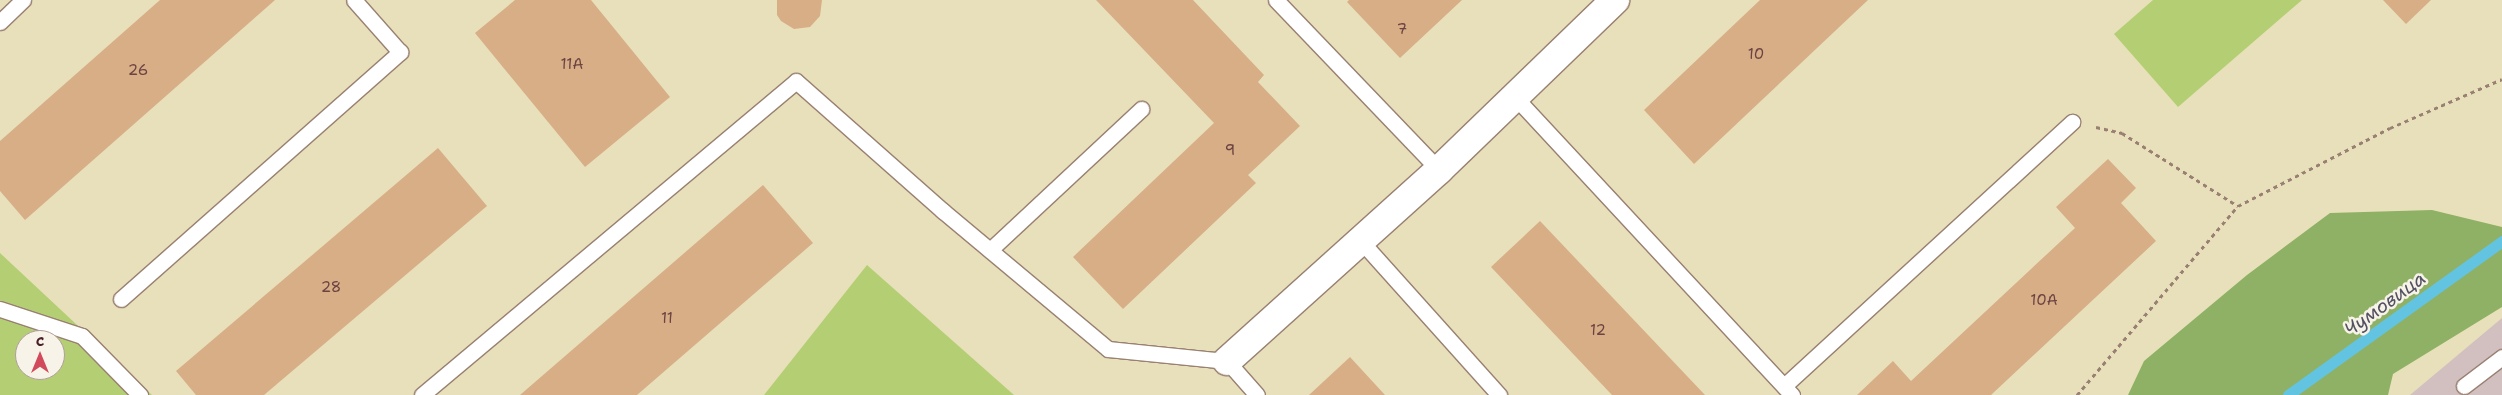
<!DOCTYPE html>
<html>
<head>
<meta charset="utf-8">
<style>
	body { margin:0 }
	#map { position:relative; width:2502px; height:395px; overflow:hidden; background:#e8e0ba; font-family:"Shantell Sans",sans-serif }
	div>[style] { position:absolute }
	[style*='--x'] { left:calc(var(--x)*1px); top:calc(var(--y)*1px); width:calc(var(--w)*1px); rotate:calc(var(--a)*1deg) }
	.industrial>* { inset:0; background:#d2bfc0 }
	.green>* { inset:0; background:#b4ce74 }
	.forest>* { inset:0; background:#8fb166 }
	.stream>* { height:11px; margin:-5.5px; padding:0 5.5px; transform-origin:5.5px; border-radius:5.5px; background:#63c4e1 }
	.building>* { inset:0; background:#d7ae86 }
	.path>* { height:3px; margin-top:-1.5px; transform-origin:0; background:repeating-linear-gradient(90deg,#998072 0 4px,transparent 0 8px) }
	.roads { filter:drop-shadow(1px 0 #998072) drop-shadow(-1px 0 #998072) drop-shadow(0 1px #998072) drop-shadow(0 -1px #998072) }
	.lane>* { height:15px; margin:-7.5px; padding:0 7.5px; transform-origin:7.5px; border-radius:7.5px; background:#fff }
	.street>* { height:28px; margin:-14px; padding:0 14px; transform-origin:14px; border-radius:14px; background:#fff }
	span { translate:-50% -50%; white-space:nowrap; text-align:center; line-height:1.15; -webkit-text-stroke:5px #f7f3e8; paint-order:stroke }
	.number-label { font-size:15px; color:#6d4342 }
	.number-label span { -webkit-text-stroke-width:0 }
	.water-label { font-size:19px; color:#525162; font-style:italic }
	.north { position:absolute; left:15px; top:330px; width:50px; height:50px; box-sizing:border-box; background:#f7f3e8; border:1px solid #b29e9c; border-radius:50%; rotate:0deg; font-size:14px; font-weight:700; line-height:20px; text-align:center; color:#4a1f2b }
	.north::after { content:''; display:block; margin:auto; width:18px; height:22px; background:#d1495b; clip-path:polygon(50% 0,100% 100%,50% 72%,0 100%) }
</style>
</head>
<body>
<div id="map">
	<div class="industrial">
		<div style="clip-path:polygon(2502px 318px,2502px 395px,2410px 395px)"></div>
	</div>
	<div class="green">
		<div style="clip-path:polygon(2153px 0,2302px 0,2178px 107px,2114px 34px)"></div>
		<div style="clip-path:polygon(evenodd,0 253px,152px 395px,0 395px,0 253px,25px 340px,55px 340px,55px 370px,25px 370px,25px 340px)"></div>
		<div style="clip-path:polygon(867px 265px,1014px 395px,764px 395px)"></div>
	</div>
	<div class="forest">
		<div style="clip-path:polygon(2432px 210px,2502px 227px,2502px 307px,2393px 374px,2388px 395px,2128px 395px,2144px 361px,2247px 275px,2330px 213px)"></div>
	</div>
	<div class="stream">
		<div style="--x:2288;--y:395;--w:264;--a:-35.7"></div>
	</div>
	<div class="building">
		<div style="clip-path:polygon(160px 0,275px 0,25px 220px,0 191px,0 141px)"></div>
		<div style="clip-path:polygon(515px 0,591px 0,670px 97px,585px 167px,475px 33px)"></div>
		<div style="clip-path:polygon(777px 0,822px 0,820px 16px,810px 27px,794px 29px,781px 21px,777px 15px)"></div>
		<div style="clip-path:polygon(1096px 0,1193px 0,1264px 75px,1258px 82px,1300px 126px,1248px 175px,1256px 183px,1123px 309px,1073px 257px,1214px 123px)"></div>
		<div style="clip-path:polygon(1349px 0,1462px 0,1400px 58px,1347px 2px)"></div>
		<div style="clip-path:polygon(1760px 0,1868px 0,1694px 164px,1644px 110px)"></div>
		<div style="clip-path:polygon(2383px 0,2431px 0,2406px 24px)"></div>
		<div style="clip-path:polygon(438px 148px,487px 206px,264px 395px,196px 395px,176px 371px)"></div>
		<div style="clip-path:polygon(2108px 159px,2136px 188px,2121px 203px,2156px 241px,1991px 395px,1857px 395px,1893px 361px,1911px 381px,2075px 228px,2056px 207px)"></div>
		<div style="clip-path:polygon(763px 185px,813px 243px,637px 395px,520px 395px)"></div>
		<div style="clip-path:polygon(1540px 221px,1705px 395px,1612px 395px,1491px 267px)"></div>
		<div style="clip-path:polygon(1350px 357px,1385px 395px,1309px 395px)"></div>
	</div>
	<div class="path">
		<div style="--x:2096;--y:127;--w:27;--a:13"></div>
		<div style="--x:2122;--y:133;--w:137;--a:32.2"></div>
		<div style="--x:2238;--y:206;--w:171;--a:-27.2"></div>
		<div style="--x:2390;--y:128;--w:122;--a:-23.6"></div>
		<div style="--x:2077;--y:395;--w:248;--a:-49.6"></div>
	</div>
	<div class="roads">
		<div class="lane">
			<div style="--x:1276;--y:0;--w:236;--a:46.2"></div>
			<div style="--x:0;--y:22;--w:32;--a:-44"></div>
			<div style="--x:1515;--y:97;--w:407;--a:47.1"></div>
			<div style="--x:1361;--y:241;--w:207;--a:48.1"></div>
			<div style="--x:990;--y:250;--w:207;--a:-43"></div>
			<div style="--x:121;--y:299;--w:373;--a:-41.5"></div>
			<div style="--x:400;--y:52;--w:69;--a:-131.5"></div>
			<div style="--x:0;--y:309;--w:86;--a:18.2"></div>
			<div style="--x:82;--y:336;--w:83;--a:45.5"></div>
			<div style="--x:1784;--y:386;--w:391;--a:-42.5"></div>
			<div style="--x:2464;--y:386;--w:48;--a:-37.3"></div>
			<div style="--x:422;--y:395;--w:488;--a:-40"></div>
			<div style="--x:796;--y:81;--w:196;--a:41.5"></div>
			<div style="--x:943;--y:211;--w:215;--a:39.9"></div>
			<div style="--x:1108;--y:349;--w:120;--a:5.8"></div>
			<div style="--x:1227;--y:361;--w:45;--a:48.6"></div>
		</div>
		<div class="street">
			<div style="--x:1227;--y:361;--w:285;--a:-42"></div>
			<div style="--x:1439;--y:170;--w:245;--a:-44"></div>
		</div>
	</div>
	<div class="number-label">
		<span style="left:1402px;top:30px">7</span>
		<span style="left:1756px;top:55px">10</span>
		<span style="left:572px;top:65px">11А</span>
		<span style="left:138px;top:71px">26</span>
		<span style="left:1230px;top:151px">9</span>
		<span style="left:331px;top:288px">28</span>
		<span style="left:2044px;top:301px">10А</span>
		<span style="left:667px;top:319px">11</span>
		<span style="left:1598px;top:331px">12</span>
	</div>
	<div class="water-label">
		<span style="left:2385px;top:304px;rotate:-36deg">Чумовица</span>
	</div>
	<div class="north">С</div>
</div>
</body>
</html>
